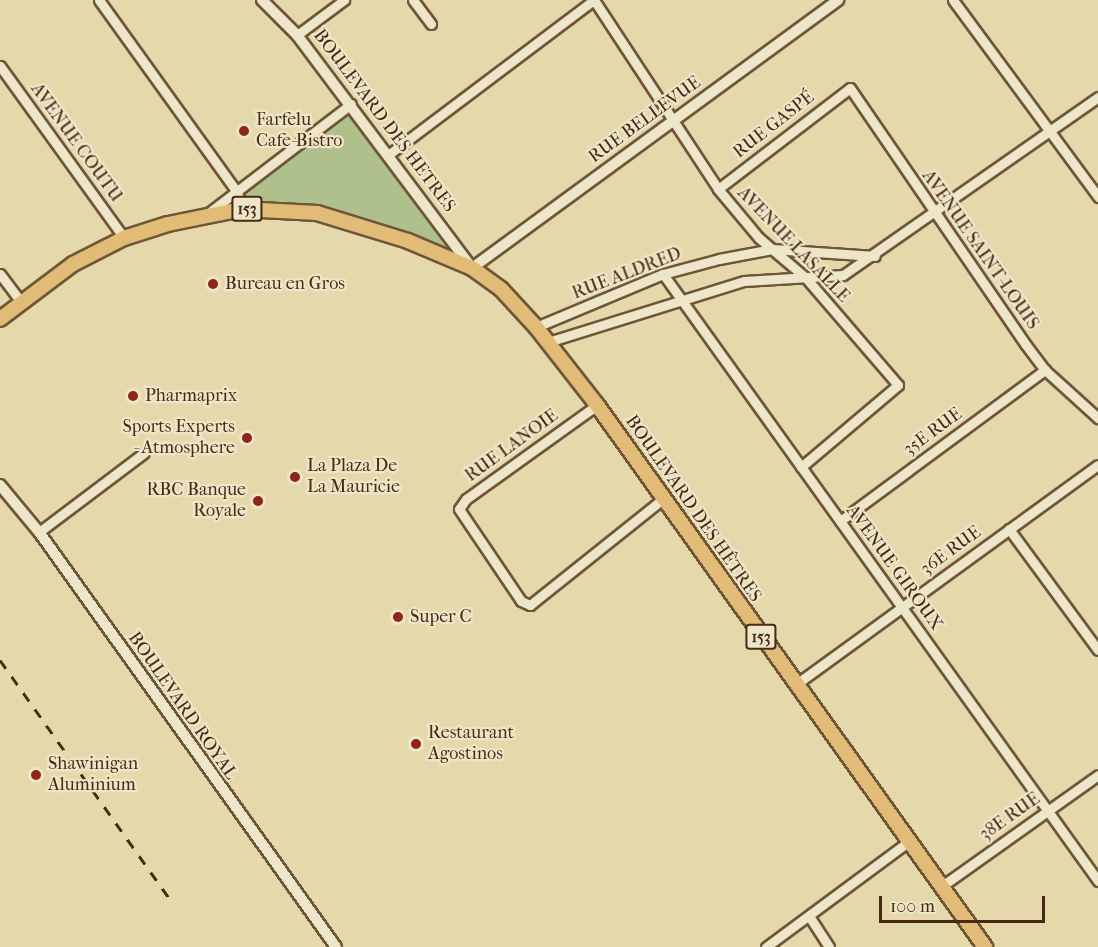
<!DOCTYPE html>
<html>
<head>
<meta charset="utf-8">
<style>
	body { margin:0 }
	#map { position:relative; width:1098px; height:947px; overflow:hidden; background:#e5d9ac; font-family:"IM FELL French Canon",serif }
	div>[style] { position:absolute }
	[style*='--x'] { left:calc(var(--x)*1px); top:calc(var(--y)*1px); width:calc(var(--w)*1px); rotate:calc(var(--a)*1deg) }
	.green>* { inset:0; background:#b0c08d }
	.roads { filter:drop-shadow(2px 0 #6f5639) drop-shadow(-2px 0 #6f5639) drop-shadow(0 2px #6f5639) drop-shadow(0 -2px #6f5639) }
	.minor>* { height:9px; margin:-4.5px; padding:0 4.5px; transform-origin:4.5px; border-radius:4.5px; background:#eee6c9 }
	.tertiary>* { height:10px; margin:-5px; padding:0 5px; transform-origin:5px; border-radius:5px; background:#eee6c9 }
	.primary>* { height:14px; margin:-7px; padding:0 7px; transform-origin:7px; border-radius:7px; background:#e2bc76 }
	.rail>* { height:3px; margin-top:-1.5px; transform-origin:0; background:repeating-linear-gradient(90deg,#482a13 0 10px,transparent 0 20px) }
	.dots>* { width:16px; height:16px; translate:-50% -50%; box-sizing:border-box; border:3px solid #eee6c9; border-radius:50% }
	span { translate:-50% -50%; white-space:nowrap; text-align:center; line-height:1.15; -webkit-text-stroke:4.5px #eee6c9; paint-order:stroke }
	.shield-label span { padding:2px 4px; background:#eee6c9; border:2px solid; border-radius:4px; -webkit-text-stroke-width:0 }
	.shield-label { font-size:16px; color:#482a13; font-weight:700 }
	.street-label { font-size:18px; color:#482a13 }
	.poi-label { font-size:18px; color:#482a13 }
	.left { translate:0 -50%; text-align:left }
	.right { translate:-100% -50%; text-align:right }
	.scale { position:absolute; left:879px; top:896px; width:166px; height:27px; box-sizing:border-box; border:3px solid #482a13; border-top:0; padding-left:8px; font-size:18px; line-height:21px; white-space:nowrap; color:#482a13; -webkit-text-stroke:4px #eee6c9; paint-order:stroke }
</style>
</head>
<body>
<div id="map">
	<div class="green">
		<div style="clip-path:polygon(351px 104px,472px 268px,317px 213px,242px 209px,237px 192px)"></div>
	</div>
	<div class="roads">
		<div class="minor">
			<div style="--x:99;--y:0;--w:236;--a:54.3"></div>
			<div style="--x:237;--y:192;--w:18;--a:74"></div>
			<div style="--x:413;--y:0;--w:30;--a:53"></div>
			<div style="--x:594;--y:0;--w:226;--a:56.7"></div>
			<div style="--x:718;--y:189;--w:64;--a:50.1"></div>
			<div style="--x:759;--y:238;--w:62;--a:40.4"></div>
			<div style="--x:806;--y:278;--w:141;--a:49.3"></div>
			<div style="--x:898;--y:385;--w:127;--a:139.8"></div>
			<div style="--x:953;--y:0;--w:245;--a:53.6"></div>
			<div style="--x:297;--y:35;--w:59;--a:-36.7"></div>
			<div style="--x:0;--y:66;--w:212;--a:54.2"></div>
			<div style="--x:388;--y:155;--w:258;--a:-37"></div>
			<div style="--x:718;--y:189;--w:166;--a:-37.4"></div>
			<div style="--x:850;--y:88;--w:311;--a:55.6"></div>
			<div style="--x:1026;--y:345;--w:31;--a:53"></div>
			<div style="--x:1045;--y:370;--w:72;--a:42.2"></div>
			<div style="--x:207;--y:214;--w:181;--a:-37.4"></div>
			<div style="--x:0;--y:274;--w:36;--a:53"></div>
			<div style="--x:663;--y:274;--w:747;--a:54.37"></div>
			<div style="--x:536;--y:327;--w:138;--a:-22.7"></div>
			<div style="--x:663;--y:274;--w:58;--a:-15"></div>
			<div style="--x:719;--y:259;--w:54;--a:-10.7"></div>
			<div style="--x:772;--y:249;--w:103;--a:3.9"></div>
			<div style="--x:548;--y:342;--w:205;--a:-17.3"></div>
			<div style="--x:744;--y:281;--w:99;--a:-3.5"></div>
			<div style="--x:843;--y:275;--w:311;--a:-34.9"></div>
			<div style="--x:597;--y:405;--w:161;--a:144.3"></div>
			<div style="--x:466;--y:499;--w:12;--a:125"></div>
			<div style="--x:459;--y:509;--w:111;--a:56"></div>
			<div style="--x:521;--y:601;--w:10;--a:24"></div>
			<div style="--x:530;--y:605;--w:171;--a:-38.6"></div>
			<div style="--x:840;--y:521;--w:255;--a:-36.4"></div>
			<div style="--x:1009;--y:529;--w:150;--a:53.7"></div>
			<div style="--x:39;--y:532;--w:131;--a:-37"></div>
			<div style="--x:795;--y:685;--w:374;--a:-36"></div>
			<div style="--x:942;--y:886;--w:191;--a:-35.4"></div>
			<div style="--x:809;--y:916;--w:37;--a:57"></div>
			<div style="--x:766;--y:947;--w:178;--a:-36.5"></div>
		</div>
		<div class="tertiary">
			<div style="--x:262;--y:0;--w:49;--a:45"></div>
			<div style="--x:297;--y:35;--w:291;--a:53.1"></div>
			<div style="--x:472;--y:268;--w:454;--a:-36.2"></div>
			<div style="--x:0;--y:485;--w:61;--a:50.3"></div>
			<div style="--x:39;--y:532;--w:510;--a:54.41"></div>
		</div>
		<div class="primary">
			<div style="--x:0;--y:319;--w:91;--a:-37"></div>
			<div style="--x:73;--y:264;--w:57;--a:-27"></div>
			<div style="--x:124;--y:238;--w:46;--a:-17.7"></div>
			<div style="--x:168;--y:224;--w:76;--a:-11.5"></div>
			<div style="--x:242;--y:209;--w:75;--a:3.1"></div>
			<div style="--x:317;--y:213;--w:95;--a:17.1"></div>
			<div style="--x:408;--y:241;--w:69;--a:22.9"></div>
			<div style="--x:472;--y:268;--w:36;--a:36"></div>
			<div style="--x:501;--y:289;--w:52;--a:47.4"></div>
			<div style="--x:536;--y:327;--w:99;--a:52"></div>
			<div style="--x:597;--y:405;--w:667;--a:54.4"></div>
		</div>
	</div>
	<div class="rail">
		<div style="--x:0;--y:660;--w:297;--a:54.6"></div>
	</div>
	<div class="dots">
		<div style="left:244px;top:131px;background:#8f2418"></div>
		<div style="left:213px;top:284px;background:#8f2418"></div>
		<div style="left:133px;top:396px;background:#8f2418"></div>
		<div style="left:247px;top:438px;background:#8f2418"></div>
		<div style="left:295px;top:477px;background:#8f2418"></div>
		<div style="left:258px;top:501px;background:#8f2418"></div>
		<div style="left:398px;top:617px;background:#8f2418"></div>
		<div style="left:416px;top:744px;background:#8f2418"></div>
		<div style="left:36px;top:775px;background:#8f2418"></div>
	</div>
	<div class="shield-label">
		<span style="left:247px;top:209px">153</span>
		<span style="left:761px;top:637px">153</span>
	</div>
	<div class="street-label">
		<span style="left:645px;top:120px;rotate:-36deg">RUE BELLEVUE</span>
		<span style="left:384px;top:121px;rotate:53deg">BOULEVARD DES HETRES</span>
		<span style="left:774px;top:125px;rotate:-38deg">RUE GASPÉ</span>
		<span style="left:76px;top:143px;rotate:54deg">AVENUE COUTU</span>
		<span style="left:793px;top:245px;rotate:46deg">AVENUE LASALLE</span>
		<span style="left:980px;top:250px;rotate:55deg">AVENUE SAINT-LOUIS</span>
		<span style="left:627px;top:274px;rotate:-21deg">RUE ALDRED</span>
		<span style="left:933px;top:432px;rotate:-36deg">35E RUE</span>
		<span style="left:512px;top:446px;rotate:-36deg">RUE LANOIE</span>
		<span style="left:693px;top:509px;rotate:55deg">BOULEVARD DES HÊTRES</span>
		<span style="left:951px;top:551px;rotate:-36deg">36E RUE</span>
		<span style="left:894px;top:568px;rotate:54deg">AVENUE GIROUX</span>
		<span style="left:182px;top:706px;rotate:55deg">BOULEVARD ROYAL</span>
		<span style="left:1010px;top:817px;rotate:-35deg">38E RUE</span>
	</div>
	<div class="poi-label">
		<span class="left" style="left:256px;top:131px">Farfelu<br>Cafe-Bistro</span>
		<span class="left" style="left:225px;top:284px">Bureau en Gros</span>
		<span class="left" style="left:145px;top:396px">Pharmaprix</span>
		<span class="right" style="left:235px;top:438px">Sports Experts<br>- Atmosphere</span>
		<span class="left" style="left:307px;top:477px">La Plaza De<br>La Mauricie</span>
		<span class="right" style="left:246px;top:501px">RBC Banque<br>Royale</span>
		<span class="left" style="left:410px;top:617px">Super C</span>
		<span class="left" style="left:428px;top:744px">Restaurant<br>Agostinos</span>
		<span class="left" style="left:48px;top:775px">Shawinigan<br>Aluminium</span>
	</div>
	<div class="scale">100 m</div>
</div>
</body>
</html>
